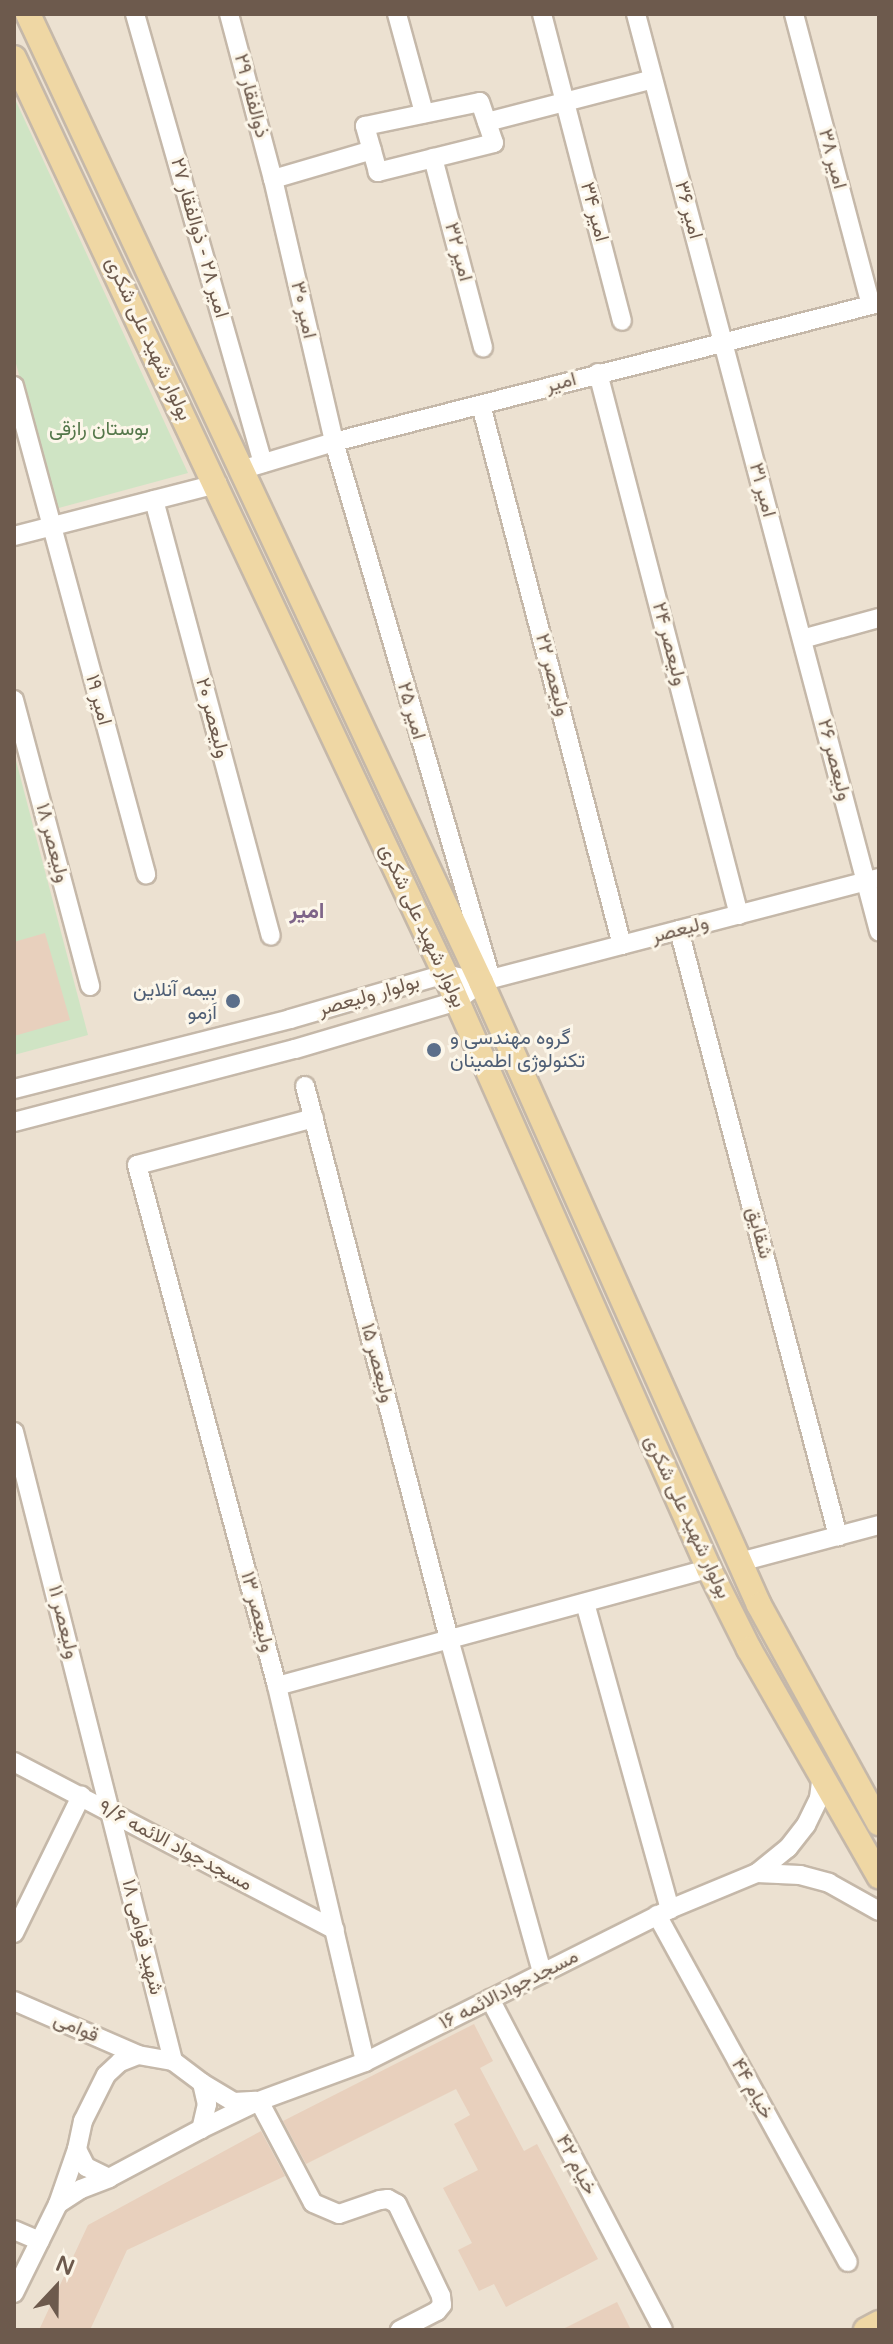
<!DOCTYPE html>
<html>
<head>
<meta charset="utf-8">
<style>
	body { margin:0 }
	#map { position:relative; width:893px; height:2344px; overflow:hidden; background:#f8f1e3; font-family:"Varela Round",Vazirmatn,sans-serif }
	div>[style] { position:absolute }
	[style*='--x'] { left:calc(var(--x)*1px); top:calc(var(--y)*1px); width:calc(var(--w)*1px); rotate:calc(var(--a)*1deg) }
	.residential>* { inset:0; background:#ece1d1; transform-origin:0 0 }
	.green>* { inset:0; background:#cfe4c4 }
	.building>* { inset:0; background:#e8d0bd }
	.roads { filter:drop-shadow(2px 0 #c5b8a9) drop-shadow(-2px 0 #c5b8a9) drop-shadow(0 2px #c5b8a9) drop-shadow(0 -2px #c5b8a9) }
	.minor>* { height:18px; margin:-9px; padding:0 9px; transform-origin:9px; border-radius:9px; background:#fff }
	.major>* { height:24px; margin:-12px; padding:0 12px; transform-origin:12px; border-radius:12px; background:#efd7a4 }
	.dots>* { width:22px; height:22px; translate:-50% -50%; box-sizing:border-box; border:4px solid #fcf6e9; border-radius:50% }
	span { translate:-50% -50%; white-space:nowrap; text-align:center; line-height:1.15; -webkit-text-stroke:6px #fcf6e9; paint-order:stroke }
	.street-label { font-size:20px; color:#6d5a4d }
	.park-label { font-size:20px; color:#54774a }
	.service-label { font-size:20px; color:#4e5e75 }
	.right { translate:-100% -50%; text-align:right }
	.left { translate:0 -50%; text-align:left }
	.neighbourhood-label { font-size:22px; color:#7f6589; font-weight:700 }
	.frame { position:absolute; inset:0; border:16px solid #6d5a4d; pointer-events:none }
	.north { position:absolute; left:16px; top:2248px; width:80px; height:80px; -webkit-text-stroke:6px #fcf6e9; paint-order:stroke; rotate:22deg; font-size:22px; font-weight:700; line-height:32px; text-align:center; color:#6d5a4d }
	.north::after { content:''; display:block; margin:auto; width:28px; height:36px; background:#6d5a4d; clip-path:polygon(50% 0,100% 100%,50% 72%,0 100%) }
</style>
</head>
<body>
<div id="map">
	<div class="residential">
		<div style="left:14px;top:14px;width:865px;height:2316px"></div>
	</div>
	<div class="green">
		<div style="clip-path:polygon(14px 97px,188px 473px,55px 509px,14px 356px)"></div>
		<div style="clip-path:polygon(14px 753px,88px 1035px,14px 1055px)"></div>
	</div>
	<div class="building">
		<div style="clip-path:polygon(45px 933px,70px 1020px,14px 1036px,14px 942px)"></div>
		<div style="clip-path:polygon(474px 2024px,493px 2061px,480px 2068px,524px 2151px,537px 2144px,598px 2259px,506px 2307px,494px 2284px,479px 2291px,458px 2250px,472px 2243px,443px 2188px,478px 2170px,454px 2124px,470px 2115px,456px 2089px,306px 2164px,283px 2121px)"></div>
		<div style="clip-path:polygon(261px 2131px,285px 2176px,127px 2250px,90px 2330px,39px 2330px,88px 2225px)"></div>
		<div style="clip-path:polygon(617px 2302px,631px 2330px,561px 2330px)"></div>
	</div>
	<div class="roads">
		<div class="minor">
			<div style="--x:135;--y:14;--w:467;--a:74.1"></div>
			<div style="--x:229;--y:14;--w:171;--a:75.1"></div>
			<div style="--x:273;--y:179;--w:270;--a:76.9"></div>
			<div style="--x:334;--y:442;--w:559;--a:73.7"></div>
			<div style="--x:397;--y:14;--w:103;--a:74.7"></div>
			<div style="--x:542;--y:14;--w:317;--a:75.4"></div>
			<div style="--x:636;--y:14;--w:949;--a:75.16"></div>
			<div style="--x:794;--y:14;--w:301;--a:75.2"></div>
			<div style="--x:480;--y:102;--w:43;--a:71.1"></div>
			<div style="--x:494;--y:143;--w:120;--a:166"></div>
			<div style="--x:378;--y:172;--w:48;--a:-105.8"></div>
			<div style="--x:365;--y:126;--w:117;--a:-11.8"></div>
			<div style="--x:487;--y:122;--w:171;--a:-14.5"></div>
			<div style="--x:433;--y:158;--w:196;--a:75.2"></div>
			<div style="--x:273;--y:179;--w:103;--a:-16.3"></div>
			<div style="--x:598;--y:373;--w:560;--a:75.42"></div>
			<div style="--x:14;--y:386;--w:506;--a:74.86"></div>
			<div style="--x:481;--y:405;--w:558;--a:75.37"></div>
			<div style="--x:244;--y:469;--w:94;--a:-16.7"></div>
			<div style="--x:334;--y:442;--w:562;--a:-14.31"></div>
			<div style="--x:154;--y:500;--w:451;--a:75"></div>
			<div style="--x:14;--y:536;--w:210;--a:-14.4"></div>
			<div style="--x:802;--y:639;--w:80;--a:-15.3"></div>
			<div style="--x:14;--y:700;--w:296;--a:75.1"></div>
			<div style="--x:679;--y:930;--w:627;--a:75.3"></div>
			<div style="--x:305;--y:1086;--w:571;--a:75.4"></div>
			<div style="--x:449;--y:1639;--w:347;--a:74.4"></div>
			<div style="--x:14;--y:1089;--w:285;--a:-14.2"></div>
			<div style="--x:290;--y:1019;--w:161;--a:-16.2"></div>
			<div style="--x:445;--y:974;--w:37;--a:13"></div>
			<div style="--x:314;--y:1118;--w:183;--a:165.1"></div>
			<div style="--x:137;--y:1165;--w:539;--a:74.96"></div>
			<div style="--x:277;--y:1686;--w:386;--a:76.8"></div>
			<div style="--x:14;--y:1122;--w:290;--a:-14.6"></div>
			<div style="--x:295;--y:1049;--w:169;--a:-16.5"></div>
			<div style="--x:457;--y:1001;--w:31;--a:-38"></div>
			<div style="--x:481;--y:982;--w:10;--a:-17"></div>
			<div style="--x:491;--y:979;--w:401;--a:-14.6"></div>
			<div style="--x:14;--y:1432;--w:649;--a:75.81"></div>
			<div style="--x:740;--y:1562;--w:144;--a:-14.9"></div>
			<div style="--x:585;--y:1603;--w:318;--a:74.5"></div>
			<div style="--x:277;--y:1686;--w:448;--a:-15.2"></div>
			<div style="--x:14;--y:1762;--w:362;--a:27.6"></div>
			<div style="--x:757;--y:1873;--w:43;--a:2.7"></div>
			<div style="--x:800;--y:1875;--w:30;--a:15"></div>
			<div style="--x:829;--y:1883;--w:57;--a:29.2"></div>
			<div style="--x:657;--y:1915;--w:396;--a:61.2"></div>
			<div style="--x:14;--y:1933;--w:153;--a:-63.9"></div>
			<div style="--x:490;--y:1999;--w:373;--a:62.4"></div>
			<div style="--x:14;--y:2001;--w:135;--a:23.5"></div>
			<div style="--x:138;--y:2055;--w:36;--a:10"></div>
			<div style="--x:173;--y:2061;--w:36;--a:37"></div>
			<div style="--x:202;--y:2083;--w:22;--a:77"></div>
			<div style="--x:207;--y:2104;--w:26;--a:103"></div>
			<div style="--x:201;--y:2129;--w:104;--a:152"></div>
			<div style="--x:109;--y:2178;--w:25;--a:-154"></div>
			<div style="--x:86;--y:2167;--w:20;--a:-117"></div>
			<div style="--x:77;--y:2149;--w:29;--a:-78"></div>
			<div style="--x:83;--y:2121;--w:51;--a:-63.4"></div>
			<div style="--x:106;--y:2075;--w:19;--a:-43"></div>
			<div style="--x:120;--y:2062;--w:19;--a:-21"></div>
			<div style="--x:202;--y:2083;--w:37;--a:31"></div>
			<div style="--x:234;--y:2102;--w:22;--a:-3"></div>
			<div style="--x:259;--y:2101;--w:115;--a:62.1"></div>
			<div style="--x:313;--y:2203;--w:28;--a:23"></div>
			<div style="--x:339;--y:2214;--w:43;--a:-18.9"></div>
			<div style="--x:380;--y:2200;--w:8;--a:-7"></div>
			<div style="--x:388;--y:2199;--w:10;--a:29"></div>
			<div style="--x:397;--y:2204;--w:102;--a:64.4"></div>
			<div style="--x:441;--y:2296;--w:9;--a:84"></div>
			<div style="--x:442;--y:2305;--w:8;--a:130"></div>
			<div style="--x:437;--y:2311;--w:42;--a:152.8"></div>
			<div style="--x:201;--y:2129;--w:64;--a:-25.8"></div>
			<div style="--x:259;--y:2101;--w:113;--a:-20.2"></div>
			<div style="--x:365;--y:2062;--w:341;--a:-26.6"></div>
			<div style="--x:670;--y:1909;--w:94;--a:-22.5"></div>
			<div style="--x:757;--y:1873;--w:40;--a:-39"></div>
			<div style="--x:788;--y:1848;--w:29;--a:-52"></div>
			<div style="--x:806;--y:1825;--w:30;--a:-64"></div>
			<div style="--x:819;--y:1798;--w:24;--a:-83"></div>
			<div style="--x:58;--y:2204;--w:27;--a:-33"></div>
			<div style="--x:81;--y:2189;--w:30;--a:-21"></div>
			<div style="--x:14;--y:2230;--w:28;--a:23"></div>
			<div style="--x:14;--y:2293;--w:99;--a:-63.7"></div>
			<div style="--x:58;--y:2204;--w:58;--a:-70.9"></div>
		</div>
		<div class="major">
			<div style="--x:28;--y:14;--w:1069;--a:64.92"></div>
			<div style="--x:481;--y:982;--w:682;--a:65.95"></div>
			<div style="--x:759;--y:1605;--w:249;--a:61.2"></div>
			<div style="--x:14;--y:58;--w:1012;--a:64.8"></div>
			<div style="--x:445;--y:974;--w:651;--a:66.07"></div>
			<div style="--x:709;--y:1569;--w:89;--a:63.4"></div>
			<div style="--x:749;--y:1649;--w:262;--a:60.2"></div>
			<div style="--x:866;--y:2330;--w:15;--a:-28"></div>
		</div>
	</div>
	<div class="dots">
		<div style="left:233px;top:1001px;background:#5c6f8a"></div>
		<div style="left:434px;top:1050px;background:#5c6f8a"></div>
	</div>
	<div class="street-label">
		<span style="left:251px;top:96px;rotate:75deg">ذوالفقار ۲۹</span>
		<span style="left:832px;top:159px;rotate:75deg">امیر ۳۸</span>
		<span style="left:688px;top:210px;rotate:75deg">امیر ۳۶</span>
		<span style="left:594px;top:212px;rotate:75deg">امیر ۳۴</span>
		<span style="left:199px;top:238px;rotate:74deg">امیر ۲۸ - ذوالفقار ۲۷</span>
		<span style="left:458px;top:252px;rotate:75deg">امیر ۳۲</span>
		<span style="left:303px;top:310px;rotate:77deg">امیر ۳۰</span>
		<span style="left:148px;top:339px;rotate:65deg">بولوار شهید علی شکری</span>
		<span style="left:561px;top:383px;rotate:-15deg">امیر</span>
		<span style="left:762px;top:490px;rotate:75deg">امیر ۳۱</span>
		<span style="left:669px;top:644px;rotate:75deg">ولیعصر ۲۴</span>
		<span style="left:552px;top:675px;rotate:75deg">ولیعصر ۲۲</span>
		<span style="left:98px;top:700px;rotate:75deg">امیر ۱۹</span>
		<span style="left:411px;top:711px;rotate:74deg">امیر ۲۵</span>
		<span style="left:212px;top:718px;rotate:75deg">ولیعصر ۲۰</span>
		<span style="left:834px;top:760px;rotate:75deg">ولیعصر ۲۶</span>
		<span style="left:52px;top:843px;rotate:75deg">ولیعصر ۱۸</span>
		<span style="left:422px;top:926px;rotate:65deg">بولوار شهید علی شکری</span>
		<span style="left:680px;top:930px;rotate:-15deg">ولیعصر</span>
		<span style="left:369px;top:996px;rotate:-16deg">بولوار ولیعصر</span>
		<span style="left:759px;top:1233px;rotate:75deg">شقایق</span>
		<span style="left:377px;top:1363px;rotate:75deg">ولیعصر ۱۵</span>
		<span style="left:687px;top:1517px;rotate:65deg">بولوار شهید علی شکری</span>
		<span style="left:257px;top:1612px;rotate:75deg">ولیعصر ۱۳</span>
		<span style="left:63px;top:1622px;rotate:76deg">ولیعصر ۱۱</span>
		<span style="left:175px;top:1846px;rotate:28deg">مسجدجواد الائمه ۹/۶</span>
		<span style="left:142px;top:1937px;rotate:76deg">شهید قوامی ۱۸</span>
		<span style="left:509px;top:1990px;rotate:-27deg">مسجدجوادالائمه ۱۶</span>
		<span style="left:76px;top:2028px;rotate:23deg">قوامی</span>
		<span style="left:752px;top:2089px;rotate:61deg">خیام ۴۴</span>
		<span style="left:576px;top:2165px;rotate:62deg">خیام ۴۲</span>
	</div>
	<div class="park-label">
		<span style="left:99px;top:429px">بوستان رازقی</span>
	</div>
	<div class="service-label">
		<span class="right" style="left:217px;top:1002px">بیمه آنلاین<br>اَزمو</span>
		<span class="left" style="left:450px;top:1050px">گروه مهندسی و<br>تکنولوژی اطمینان</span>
	</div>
	<div class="neighbourhood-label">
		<span style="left:307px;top:912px">امیر</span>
	</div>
	<div class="frame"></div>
	<div class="north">N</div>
</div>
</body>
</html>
